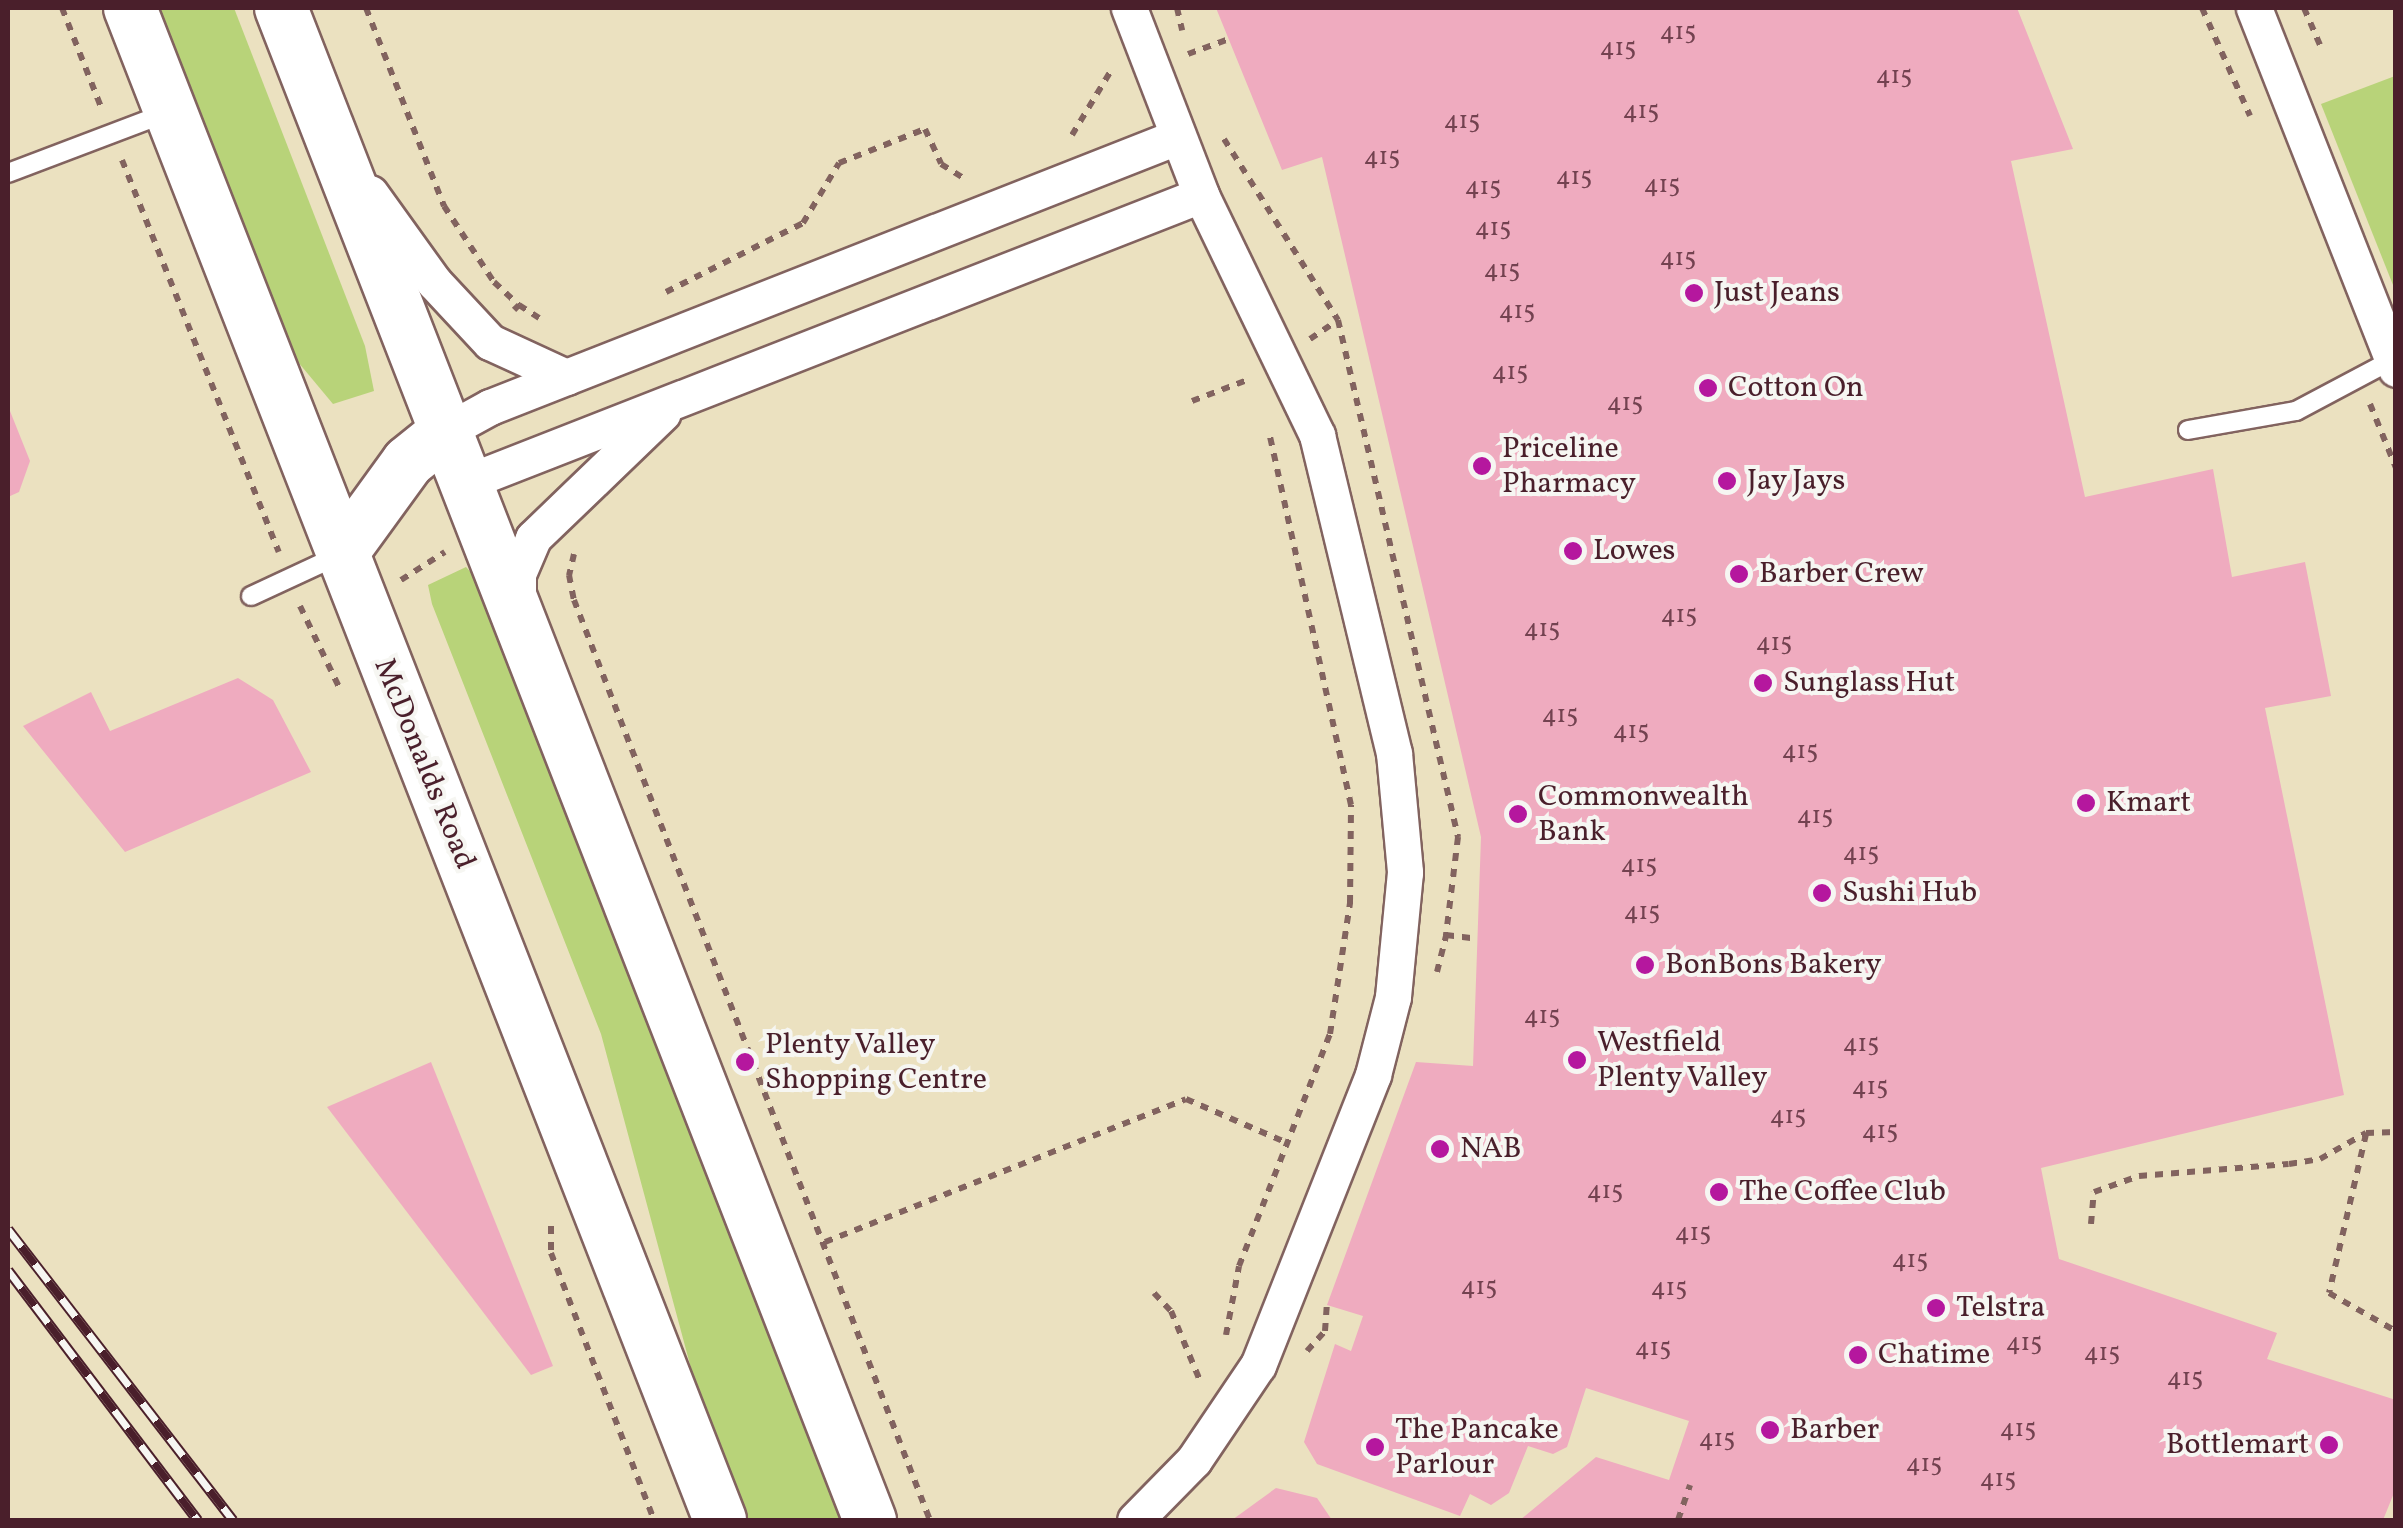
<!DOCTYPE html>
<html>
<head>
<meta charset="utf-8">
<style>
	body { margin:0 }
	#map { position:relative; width:2403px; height:1528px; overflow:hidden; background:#ebe1c0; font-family:Vollkorn,serif }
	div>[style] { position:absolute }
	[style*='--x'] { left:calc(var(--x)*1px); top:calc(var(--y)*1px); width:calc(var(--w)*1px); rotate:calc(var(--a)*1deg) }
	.green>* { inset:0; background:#b8d379 }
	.building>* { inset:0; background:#efabbf }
	.path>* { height:6px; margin-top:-3px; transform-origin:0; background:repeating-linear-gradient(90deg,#82635f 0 8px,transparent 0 16px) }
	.roads { filter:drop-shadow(2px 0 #82635f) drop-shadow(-2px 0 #82635f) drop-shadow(0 2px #82635f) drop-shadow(0 -2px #82635f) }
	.lane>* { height:18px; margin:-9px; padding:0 9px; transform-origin:9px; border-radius:9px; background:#fff }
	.street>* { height:35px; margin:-17.5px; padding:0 17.5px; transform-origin:17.5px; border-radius:17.5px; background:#fff }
	.primary>* { height:52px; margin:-26px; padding:0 26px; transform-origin:26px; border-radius:26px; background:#fff }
	.rail>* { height:11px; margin-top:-5.5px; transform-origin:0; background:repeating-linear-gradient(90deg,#f6f6f2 0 22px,#4a1f2b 0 44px); box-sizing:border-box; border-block:2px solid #4a1f2b }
	.dots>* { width:28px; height:28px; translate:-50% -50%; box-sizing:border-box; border:5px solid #f6f6f2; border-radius:50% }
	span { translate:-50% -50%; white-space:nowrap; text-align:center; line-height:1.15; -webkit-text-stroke:8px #f6f6f2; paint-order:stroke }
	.number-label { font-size:25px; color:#734250 }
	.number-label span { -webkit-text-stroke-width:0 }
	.poi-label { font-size:30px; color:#4a1f2b }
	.left { translate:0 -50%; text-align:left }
	.right { translate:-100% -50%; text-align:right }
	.street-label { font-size:30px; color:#4a1f2b }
	.frame { position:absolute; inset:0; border:10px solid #4a1f2b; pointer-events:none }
</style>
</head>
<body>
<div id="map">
	<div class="green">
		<div style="clip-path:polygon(150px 8px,234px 8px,365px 346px,374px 391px,333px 404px,288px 350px)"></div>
		<div style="clip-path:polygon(2395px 76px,2395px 290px,2321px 104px)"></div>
		<div style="clip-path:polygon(466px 567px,476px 578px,847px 1520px,741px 1520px,702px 1409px,601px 1034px,432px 604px,428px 585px)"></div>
	</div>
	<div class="building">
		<div style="clip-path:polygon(1216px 8px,2017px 8px,2073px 149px,2011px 161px,2085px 497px,2213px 469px,2232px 577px,2305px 562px,2331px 696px,2265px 708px,2344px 1095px,2041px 1168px,2059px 1259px,2277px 1333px,2267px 1359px,2396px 1400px,2396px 1488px,2383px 1520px,1520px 1520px,1596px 1457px,1669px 1480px,1689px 1421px,1586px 1388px,1567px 1447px,1553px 1454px,1528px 1446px,1509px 1493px,1491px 1505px,1470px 1494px,1460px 1516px,1317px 1464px,1304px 1442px,1335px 1344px,1351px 1351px,1363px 1316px,1327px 1305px,1416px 1062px,1473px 1066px,1481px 837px,1322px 157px,1282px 170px)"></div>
		<div style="clip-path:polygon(8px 406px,30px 461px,19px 492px,8px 497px)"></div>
		<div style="clip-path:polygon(238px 678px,273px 700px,311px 772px,125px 852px,23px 726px,91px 692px,110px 731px)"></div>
		<div style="clip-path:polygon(431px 1062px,553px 1366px,531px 1375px,327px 1107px)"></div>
		<div style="clip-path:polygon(1276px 1488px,1317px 1498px,1332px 1520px,1232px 1520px)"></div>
	</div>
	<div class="path">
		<div style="--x:62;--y:8;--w:106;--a:68.5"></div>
		<div style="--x:366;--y:8;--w:213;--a:68.5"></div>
		<div style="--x:444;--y:206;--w:91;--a:56.7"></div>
		<div style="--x:494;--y:282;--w:34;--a:43"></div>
		<div style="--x:519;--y:305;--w:7;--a:135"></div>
		<div style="--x:1177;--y:8;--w:23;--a:77"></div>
		<div style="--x:2202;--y:8;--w:118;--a:66"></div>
		<div style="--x:2304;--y:8;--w:40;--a:66.6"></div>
		<div style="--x:1188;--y:54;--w:44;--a:-20.1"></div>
		<div style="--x:1072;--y:135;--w:77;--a:-58.8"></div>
		<div style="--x:1224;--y:139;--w:214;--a:57.8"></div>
		<div style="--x:1338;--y:320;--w:531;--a:76.93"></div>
		<div style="--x:1458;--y:837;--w:99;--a:97"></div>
		<div style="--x:122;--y:160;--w:422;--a:68.2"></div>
		<div style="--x:666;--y:292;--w:153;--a:-26.7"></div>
		<div style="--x:803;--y:223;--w:70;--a:-59"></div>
		<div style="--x:839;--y:163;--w:92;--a:-21.6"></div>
		<div style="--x:925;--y:129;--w:38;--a:65"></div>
		<div style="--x:941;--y:164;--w:26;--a:32"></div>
		<div style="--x:519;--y:305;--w:24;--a:33"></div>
		<div style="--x:1310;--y:339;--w:34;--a:-34"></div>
		<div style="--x:1192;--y:401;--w:62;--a:-20.8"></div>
		<div style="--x:2370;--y:404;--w:69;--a:67.9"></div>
		<div style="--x:574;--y:554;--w:22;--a:103"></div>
		<div style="--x:569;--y:575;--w:25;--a:79"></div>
		<div style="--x:574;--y:600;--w:986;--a:68.85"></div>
		<div style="--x:401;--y:580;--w:52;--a:-32.5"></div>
		<div style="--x:300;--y:606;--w:92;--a:64.3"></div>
		<div style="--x:1437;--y:972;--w:38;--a:-76"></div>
		<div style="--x:1446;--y:935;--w:31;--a:7"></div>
		<div style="--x:2366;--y:1134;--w:163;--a:103.1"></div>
		<div style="--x:2329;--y:1293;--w:77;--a:29.6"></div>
		<div style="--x:2091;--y:1224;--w:32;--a:-85"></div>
		<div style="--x:2094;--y:1192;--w:48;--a:-19.6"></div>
		<div style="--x:2139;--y:1176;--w:150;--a:-4.6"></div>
		<div style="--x:2289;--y:1164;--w:31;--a:-9"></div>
		<div style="--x:2320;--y:1159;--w:53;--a:-29.5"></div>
		<div style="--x:2366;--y:1133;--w:30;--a:-2"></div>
		<div style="--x:551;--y:1226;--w:27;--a:90"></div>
		<div style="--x:551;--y:1253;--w:286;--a:68.9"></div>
		<div style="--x:825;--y:1242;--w:388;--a:-21.6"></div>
		<div style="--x:1186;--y:1099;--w:110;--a:23.5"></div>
		<div style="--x:1154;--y:1293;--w:25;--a:47"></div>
		<div style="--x:1171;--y:1311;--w:78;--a:67.4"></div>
		<div style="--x:1226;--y:1335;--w:70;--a:-79.3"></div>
		<div style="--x:1239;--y:1266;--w:249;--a:-68.6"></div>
		<div style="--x:1330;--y:1034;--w:133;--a:-81.3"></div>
		<div style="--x:1350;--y:903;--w:98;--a:-89.4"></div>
		<div style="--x:1351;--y:805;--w:383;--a:-102.4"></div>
		<div style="--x:1307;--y:1351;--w:27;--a:-48"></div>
		<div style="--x:1325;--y:1331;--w:30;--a:-86"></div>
		<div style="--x:1678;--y:1520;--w:37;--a:-71"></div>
	</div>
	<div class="roads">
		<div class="lane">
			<div style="--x:8;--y:173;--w:169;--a:-20.8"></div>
			<div style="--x:2188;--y:430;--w:110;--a:-10"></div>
			<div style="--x:2296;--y:411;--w:109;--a:-28"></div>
			<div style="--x:251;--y:596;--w:95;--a:-24.9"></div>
		</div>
		<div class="street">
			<div style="--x:1129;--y:8;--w:200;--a:68.9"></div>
			<div style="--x:1201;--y:195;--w:267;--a:64.2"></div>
			<div style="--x:1317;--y:435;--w:327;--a:76.4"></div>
			<div style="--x:1394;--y:753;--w:120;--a:84.7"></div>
			<div style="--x:1405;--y:872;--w:126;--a:95.5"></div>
			<div style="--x:1393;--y:997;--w:81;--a:104.4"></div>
			<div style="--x:1373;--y:1075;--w:312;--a:111.6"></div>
			<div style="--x:1258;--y:1365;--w:115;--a:124"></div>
			<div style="--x:1194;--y:1460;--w:84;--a:134.5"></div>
			<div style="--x:2254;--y:8;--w:388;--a:68.5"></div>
			<div style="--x:370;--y:193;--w:110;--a:54.3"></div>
			<div style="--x:434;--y:282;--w:82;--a:47"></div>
			<div style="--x:490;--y:342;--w:84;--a:24.7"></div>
			<div style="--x:448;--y:430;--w:48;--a:-28.7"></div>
			<div style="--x:490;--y:407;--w:738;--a:-21.46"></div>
			<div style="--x:467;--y:482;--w:788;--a:-21.36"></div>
			<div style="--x:518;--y:603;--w:29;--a:-90"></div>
			<div style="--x:518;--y:574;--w:39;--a:-67"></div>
			<div style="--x:533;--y:538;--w:180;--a:-43.9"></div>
		</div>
		<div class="primary">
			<div style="--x:130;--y:8;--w:1623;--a:68.68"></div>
			<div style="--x:281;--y:8;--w:1623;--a:68.72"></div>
			<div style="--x:342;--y:553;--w:112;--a:-54"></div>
			<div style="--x:408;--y:462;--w:51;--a:-38.7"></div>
		</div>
	</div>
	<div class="rail">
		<div style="--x:8;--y:1229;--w:368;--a:52.3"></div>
		<div style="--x:8;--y:1270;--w:314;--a:52.8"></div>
	</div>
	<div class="dots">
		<div style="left:1694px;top:293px;background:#b5179e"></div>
		<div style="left:1708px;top:388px;background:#b5179e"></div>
		<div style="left:1482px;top:466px;background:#b5179e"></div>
		<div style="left:1727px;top:481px;background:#b5179e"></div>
		<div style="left:1573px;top:551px;background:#b5179e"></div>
		<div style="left:1739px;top:574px;background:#b5179e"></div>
		<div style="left:1763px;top:683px;background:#b5179e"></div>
		<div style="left:2086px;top:803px;background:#b5179e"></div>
		<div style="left:1518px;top:814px;background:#b5179e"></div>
		<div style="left:1822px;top:893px;background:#b5179e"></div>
		<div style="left:1645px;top:965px;background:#b5179e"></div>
		<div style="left:1577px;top:1060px;background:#b5179e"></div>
		<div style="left:745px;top:1062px;background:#b5179e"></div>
		<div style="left:1440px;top:1149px;background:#b5179e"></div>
		<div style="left:1719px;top:1192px;background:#b5179e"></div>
		<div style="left:1936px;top:1308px;background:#b5179e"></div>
		<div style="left:1858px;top:1355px;background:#b5179e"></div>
		<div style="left:1770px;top:1430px;background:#b5179e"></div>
		<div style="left:2329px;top:1445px;background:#b5179e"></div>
		<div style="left:1375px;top:1447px;background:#b5179e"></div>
	</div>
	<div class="number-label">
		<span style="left:1678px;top:33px">415</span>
		<span style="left:1618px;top:49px">415</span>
		<span style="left:1894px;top:77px">415</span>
		<span style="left:1641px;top:112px">415</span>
		<span style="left:1462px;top:122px">415</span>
		<span style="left:1382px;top:158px">415</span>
		<span style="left:1574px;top:178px">415</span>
		<span style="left:1662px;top:186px">415</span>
		<span style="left:1483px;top:188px">415</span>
		<span style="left:1493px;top:229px">415</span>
		<span style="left:1678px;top:259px">415</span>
		<span style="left:1502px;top:271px">415</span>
		<span style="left:1517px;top:312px">415</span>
		<span style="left:1510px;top:373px">415</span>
		<span style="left:1625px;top:404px">415</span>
		<span style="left:1679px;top:616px">415</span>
		<span style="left:1542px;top:630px">415</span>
		<span style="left:1774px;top:644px">415</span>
		<span style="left:1560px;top:716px">415</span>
		<span style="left:1631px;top:732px">415</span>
		<span style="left:1800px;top:752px">415</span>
		<span style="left:1815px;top:817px">415</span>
		<span style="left:1861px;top:854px">415</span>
		<span style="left:1639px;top:866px">415</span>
		<span style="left:1642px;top:913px">415</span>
		<span style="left:1542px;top:1017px">415</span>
		<span style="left:1861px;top:1045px">415</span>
		<span style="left:1870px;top:1088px">415</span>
		<span style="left:1788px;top:1117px">415</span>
		<span style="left:1880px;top:1132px">415</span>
		<span style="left:1605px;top:1192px">415</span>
		<span style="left:1693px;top:1234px">415</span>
		<span style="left:1910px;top:1261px">415</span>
		<span style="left:1479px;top:1288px">415</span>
		<span style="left:1669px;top:1289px">415</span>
		<span style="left:2024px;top:1344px">415</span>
		<span style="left:1653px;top:1349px">415</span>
		<span style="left:2102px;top:1354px">415</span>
		<span style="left:2185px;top:1379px">415</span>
		<span style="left:2018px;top:1430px">415</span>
		<span style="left:1717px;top:1440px">415</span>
		<span style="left:1924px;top:1465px">415</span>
		<span style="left:1998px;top:1480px">415</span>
	</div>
	<div class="poi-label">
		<span class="left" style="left:1714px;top:293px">Just Jeans</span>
		<span class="left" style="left:1728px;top:388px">Cotton On</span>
		<span class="left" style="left:1502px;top:466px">Priceline<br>Pharmacy</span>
		<span class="left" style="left:1747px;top:481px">Jay Jays</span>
		<span class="left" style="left:1593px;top:551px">Lowes</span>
		<span class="left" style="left:1759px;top:574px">Barber Crew</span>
		<span class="left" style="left:1783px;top:683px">Sunglass Hut</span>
		<span class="left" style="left:1538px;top:814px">Commonwealth<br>Bank</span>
		<span class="left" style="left:2106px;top:803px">Kmart</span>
		<span class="left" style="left:1842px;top:893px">Sushi Hub</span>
		<span class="left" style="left:1665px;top:965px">BonBons Bakery</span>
		<span class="left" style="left:1597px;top:1060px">Westfield<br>Plenty Valley</span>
		<span class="left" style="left:765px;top:1062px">Plenty Valley<br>Shopping Centre</span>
		<span class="left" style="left:1460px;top:1149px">NAB</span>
		<span class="left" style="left:1739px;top:1192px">The Coffee Club</span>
		<span class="left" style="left:1956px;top:1308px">Telstra</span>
		<span class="left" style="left:1878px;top:1355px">Chatime</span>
		<span class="left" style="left:1395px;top:1447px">The Pancake<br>Parlour</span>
		<span class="left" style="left:1790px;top:1430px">Barber</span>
		<span class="right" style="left:2309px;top:1445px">Bottlemart</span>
	</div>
	<div class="street-label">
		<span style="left:424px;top:764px;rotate:68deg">McDonalds Road</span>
	</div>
	<div class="frame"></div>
</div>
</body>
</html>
